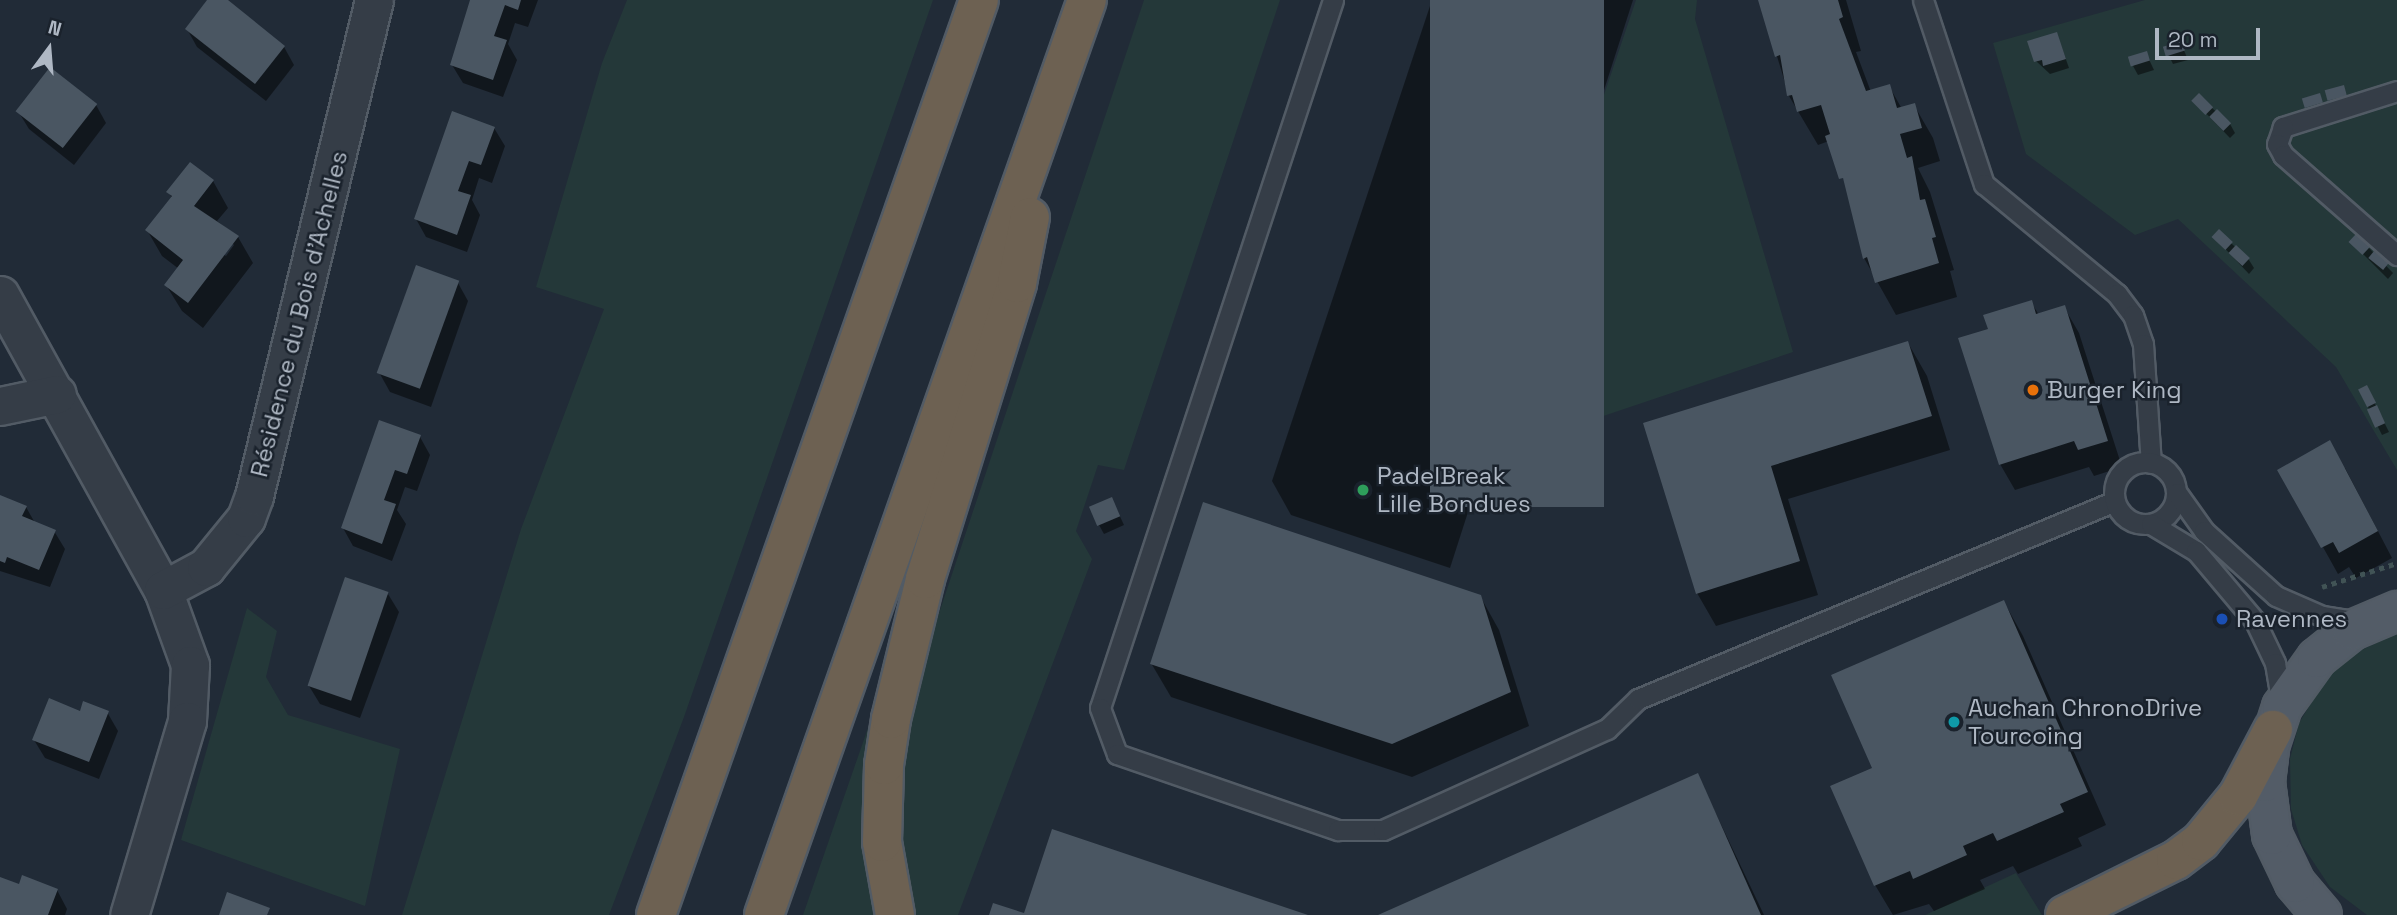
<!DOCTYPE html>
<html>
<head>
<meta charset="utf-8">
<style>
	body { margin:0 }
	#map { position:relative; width:2397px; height:915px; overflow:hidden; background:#212b37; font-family:"Space Grotesk",sans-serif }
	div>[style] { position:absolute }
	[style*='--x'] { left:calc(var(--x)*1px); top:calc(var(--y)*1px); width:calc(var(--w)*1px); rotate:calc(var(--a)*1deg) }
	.green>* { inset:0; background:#243839 }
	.shadow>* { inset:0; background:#0007 }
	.building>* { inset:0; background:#4a5662; transform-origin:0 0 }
	.path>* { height:4.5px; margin-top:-2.25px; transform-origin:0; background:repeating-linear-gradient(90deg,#415355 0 5px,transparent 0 10px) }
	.roads { filter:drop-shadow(2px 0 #525b65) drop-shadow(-2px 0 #525b65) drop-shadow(0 2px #525b65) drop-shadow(0 -2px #525b65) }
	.lane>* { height:19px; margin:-9.5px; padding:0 9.5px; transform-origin:9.5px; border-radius:9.5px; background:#353d47 }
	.lane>.ring { margin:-9.5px; padding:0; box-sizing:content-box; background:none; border:19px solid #353d47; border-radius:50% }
	.street>* { height:37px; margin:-18.5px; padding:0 18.5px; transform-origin:18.5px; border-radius:18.5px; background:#353d47 }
	.primary>* { height:38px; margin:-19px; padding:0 19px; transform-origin:19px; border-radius:19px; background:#535c67 }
	.highway>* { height:38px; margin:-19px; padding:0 19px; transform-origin:19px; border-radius:19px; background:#6d6152 }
	.dots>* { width:19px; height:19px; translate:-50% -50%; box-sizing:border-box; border:4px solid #1a222c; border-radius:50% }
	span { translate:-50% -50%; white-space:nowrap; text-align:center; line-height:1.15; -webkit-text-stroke:5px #1a222c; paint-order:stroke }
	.street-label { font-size:24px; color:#afb8c4 }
	.poi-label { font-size:24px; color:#afb8c4 }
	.left { translate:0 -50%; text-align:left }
	.north { position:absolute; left:14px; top:14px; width:70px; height:70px; -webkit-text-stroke:5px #1a222c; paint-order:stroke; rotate:16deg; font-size:19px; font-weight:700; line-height:28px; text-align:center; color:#afb8c4 }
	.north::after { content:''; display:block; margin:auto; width:24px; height:32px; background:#afb8c4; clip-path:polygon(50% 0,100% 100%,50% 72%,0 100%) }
	.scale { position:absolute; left:2155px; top:28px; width:105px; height:32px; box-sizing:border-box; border:4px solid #afb8c4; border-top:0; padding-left:9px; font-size:21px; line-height:24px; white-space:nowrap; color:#afb8c4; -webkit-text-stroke:5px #1a222c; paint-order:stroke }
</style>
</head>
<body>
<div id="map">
	<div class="green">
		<div style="clip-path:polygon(627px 0,933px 0,684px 717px,609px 915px,402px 915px,521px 529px,604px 309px,536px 287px,602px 63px)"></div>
		<div style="clip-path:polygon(1144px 0,1280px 0,1124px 470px,1098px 465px,1076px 531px,1092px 559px,958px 915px,803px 915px,869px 725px,930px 640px)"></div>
		<div style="clip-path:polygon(1636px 0,1697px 0,1695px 19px,1793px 352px,1491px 454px,1486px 444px)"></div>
		<div style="clip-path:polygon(2145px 0,2397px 0,2397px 470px,2336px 367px,2178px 219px,2135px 235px,2026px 154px,1993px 43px)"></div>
		<div style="clip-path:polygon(247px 608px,277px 631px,266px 677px,288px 715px,400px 749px,365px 906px,181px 840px)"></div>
		<div style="clip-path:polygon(2397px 633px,2397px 915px,2367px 915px,2330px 887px,2302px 845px,2291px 809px,2290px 759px,2299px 723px,2325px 680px,2353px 654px)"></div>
		<div style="clip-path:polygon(2016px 873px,2042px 915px,1925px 915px)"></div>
	</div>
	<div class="shadow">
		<div style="clip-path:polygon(209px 0,225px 0,284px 47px,294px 65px,266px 101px,197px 47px,187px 29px)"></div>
		<div style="clip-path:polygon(475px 0,538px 0,528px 27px,515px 23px,508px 44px,517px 60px,503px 97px,463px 83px,452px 65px)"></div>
		<div style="clip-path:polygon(1432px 0,1633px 0,1450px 568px,1291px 515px,1272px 481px)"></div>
		<div style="clip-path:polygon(1760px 0,1846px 0,1861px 51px,1856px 52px,1871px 92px,1889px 86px,1902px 109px,1914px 105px,1933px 138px,1940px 161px,1918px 168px,1930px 192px,1954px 270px,1950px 271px,1957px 297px,1896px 315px,1864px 258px,1849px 193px,1829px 141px,1818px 145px,1789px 96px)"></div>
		<div style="clip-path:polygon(2057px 34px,2069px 68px,2050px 74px,2036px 61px)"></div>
		<div style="clip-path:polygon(2181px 43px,2188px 60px,2173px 64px,2165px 48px)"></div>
		<div style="clip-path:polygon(2146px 53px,2154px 70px,2138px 75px,2133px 66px)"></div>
		<div style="clip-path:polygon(2194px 101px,2212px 108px,2230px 124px,2235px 133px,2230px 138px)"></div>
		<div style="clip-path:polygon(96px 105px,106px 123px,74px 165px,29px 129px,18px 111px)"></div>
		<div style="clip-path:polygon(494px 128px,505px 146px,492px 183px,479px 178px,472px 200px,480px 215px,467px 252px,426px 237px,416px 219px)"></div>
		<div style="clip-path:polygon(evenodd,213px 181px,228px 208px,217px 221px,238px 237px,253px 263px,203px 328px,182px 311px,166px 285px,179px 269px,162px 256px,147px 230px,172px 198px,169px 192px,213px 181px,232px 243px,234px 245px,226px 256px,223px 254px,232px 243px)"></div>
		<div style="clip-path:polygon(2214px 237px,2232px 244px,2249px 260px,2254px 268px,2249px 274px)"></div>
		<div style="clip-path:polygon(2351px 242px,2369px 248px,2393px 273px,2388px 279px)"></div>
		<div style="clip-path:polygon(458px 283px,468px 301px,431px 407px,390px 392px,380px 374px)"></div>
		<div style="clip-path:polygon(2031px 302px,2039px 315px,2064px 307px,2079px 333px,2122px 467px,2094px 476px,2089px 467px,2015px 490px,2000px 464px,1990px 330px)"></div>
		<div style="clip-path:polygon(1908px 343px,1927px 376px,1950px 450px,1788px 499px,1818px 595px,1716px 626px,1697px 593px,1645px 424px)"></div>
		<div style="clip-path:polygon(2360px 391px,2371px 396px,2389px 432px,2382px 435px)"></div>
		<div style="clip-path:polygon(420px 437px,430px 455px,417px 491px,405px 487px,397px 510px,406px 524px,392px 561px,353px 546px,343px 528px)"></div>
		<div style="clip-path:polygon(2345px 468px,2392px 558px,2356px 578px,2349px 567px,2338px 574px,2280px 470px)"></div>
		<div style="clip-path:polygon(0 497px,26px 507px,35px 523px,54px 531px,65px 549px,50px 587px,0 571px)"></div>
		<div style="clip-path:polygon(1116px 508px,1124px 525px,1104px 534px,1099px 525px)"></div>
		<div style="clip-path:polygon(388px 594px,399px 612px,360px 718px,320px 704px,309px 686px)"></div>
		<div style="clip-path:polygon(1480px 596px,1499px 630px,1529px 726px,1412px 777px,1171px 697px,1151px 663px)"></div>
		<div style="clip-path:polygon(2004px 602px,2023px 636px,2106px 825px,2078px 838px,2082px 846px,2018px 874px,2013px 866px,1980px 880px,1985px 889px,1934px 911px,1929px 904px,1893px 915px,1875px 885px,1874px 769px)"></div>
		<div style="clip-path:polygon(107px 712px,118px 731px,99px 779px,45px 758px,34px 740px,81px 713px)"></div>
		<div style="clip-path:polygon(1698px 776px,1764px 915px,1382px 915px)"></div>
		<div style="clip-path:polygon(0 879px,20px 887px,57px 890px,67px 909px,65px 915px,0 915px)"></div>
	</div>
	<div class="building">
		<div style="clip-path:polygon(207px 0,228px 0,285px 46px,255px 84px,185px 29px)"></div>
		<div style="clip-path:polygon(470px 0,521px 0,518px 10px,505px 5px,494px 36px,507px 40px,493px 80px,450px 65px)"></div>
		<div style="left:1430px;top:0;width:174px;height:507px"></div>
		<div style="clip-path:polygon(1758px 0,1838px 0,1843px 17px,1839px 19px,1866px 91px,1890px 84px,1897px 108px,1915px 103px,1922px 128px,1900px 134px,1907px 158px,1912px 156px,1920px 200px,1925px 199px,1936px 237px,1932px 238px,1939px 263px,1875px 283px,1867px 257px,1863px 259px,1843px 178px,1839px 179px,1825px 136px,1830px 134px,1821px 105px,1797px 112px,1792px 95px,1787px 96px,1780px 55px,1775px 57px)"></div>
		<div style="clip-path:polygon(2057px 32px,2066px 59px,2043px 66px,2042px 60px,2034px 62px,2027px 41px)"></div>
		<div style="left:2182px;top:41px;width:10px;height:20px;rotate:73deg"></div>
		<div style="left:2147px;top:51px;width:10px;height:20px;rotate:73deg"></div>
		<div style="left:50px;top:67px;width:60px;height:56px;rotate:38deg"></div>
		<div style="left:2344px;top:85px;width:11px;height:20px;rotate:75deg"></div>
		<div style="left:2199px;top:93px;width:20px;height:11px;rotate:45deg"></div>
		<div style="left:2320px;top:93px;width:10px;height:19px;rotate:73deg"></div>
		<div style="left:2217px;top:109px;width:20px;height:11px;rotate:45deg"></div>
		<div style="clip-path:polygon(452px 111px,495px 127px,481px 165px,469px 161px,458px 191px,471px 195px,457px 235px,414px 219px)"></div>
		<div style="clip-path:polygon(190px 162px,214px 180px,194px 206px,239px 236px,188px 303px,164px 285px,183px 260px,145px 230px,172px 196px,166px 192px)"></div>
		<div style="left:2219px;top:229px;width:19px;height:11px;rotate:43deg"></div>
		<div style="left:2356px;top:234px;width:19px;height:11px;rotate:43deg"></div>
		<div style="left:2236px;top:245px;width:19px;height:11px;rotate:43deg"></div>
		<div style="left:2374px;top:251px;width:19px;height:9px;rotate:39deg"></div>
		<div style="left:416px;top:265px;width:46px;height:115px;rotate:20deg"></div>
		<div style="clip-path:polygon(2032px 300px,2036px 314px,2065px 305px,2108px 441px,2078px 450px,2074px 441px,1999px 465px,1958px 338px,1988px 329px,1983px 315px)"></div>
		<div style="clip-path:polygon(1908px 341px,1932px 416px,1771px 466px,1800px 561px,1696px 594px,1643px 423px)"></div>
		<div style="left:2367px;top:385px;width:20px;height:10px;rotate:63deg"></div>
		<div style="left:2377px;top:405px;width:20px;height:11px;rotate:66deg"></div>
		<div style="clip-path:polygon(379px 420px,421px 435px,407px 474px,395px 470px,384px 500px,396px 504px,382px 544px,341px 528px)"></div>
		<div style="clip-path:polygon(2330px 440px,2378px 531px,2339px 553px,2333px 542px,2321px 548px,2277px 470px)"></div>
		<div style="clip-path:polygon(0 495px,27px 506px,22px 516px,56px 530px,39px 570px,7px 557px,5px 563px,0 561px)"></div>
		<div style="left:1112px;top:497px;width:21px;height:25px;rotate:67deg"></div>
		<div style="clip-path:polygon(1203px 502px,1481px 595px,1511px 692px,1392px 744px,1150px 664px)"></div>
		<div style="left:345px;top:577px;width:46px;height:115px;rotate:19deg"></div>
		<div style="clip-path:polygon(2004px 600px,2088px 792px,2060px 804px,2064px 812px,1997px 841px,1993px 833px,1963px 846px,1967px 855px,1913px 879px,1910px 871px,1874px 886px,1830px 786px,1872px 768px,1831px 675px)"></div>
		<div style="clip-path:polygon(49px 698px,80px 711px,83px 701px,109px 711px,89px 762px,32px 740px)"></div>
		<div style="clip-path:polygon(1698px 773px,1761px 915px,1378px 915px)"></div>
		<div style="clip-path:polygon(1052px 829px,1308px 915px,989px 915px,993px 903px,1024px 913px)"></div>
		<div style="clip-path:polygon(22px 875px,58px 889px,48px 915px,0 915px,0 877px,19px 884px)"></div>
		<div style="clip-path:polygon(227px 892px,270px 908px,267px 915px,219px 915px)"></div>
	</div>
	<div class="path">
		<div style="--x:2322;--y:587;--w:79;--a:-17.7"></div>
	</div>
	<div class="roads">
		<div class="lane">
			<div style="--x:1333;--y:0;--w:745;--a:108.22"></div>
			<div style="--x:1100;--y:708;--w:49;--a:69.7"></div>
			<div style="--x:1117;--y:754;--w:234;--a:19"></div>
			<div style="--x:1338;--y:830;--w:45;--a:0"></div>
			<div style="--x:1383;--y:830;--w:246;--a:-24.3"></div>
			<div style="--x:1607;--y:729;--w:43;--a:-44.1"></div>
			<div style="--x:1638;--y:699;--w:516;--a:-22.54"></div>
			<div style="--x:1923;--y:0;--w:194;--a:71.7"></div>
			<div style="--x:1984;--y:184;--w:173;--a:39.6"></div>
			<div style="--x:2117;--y:294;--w:26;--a:53"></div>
			<div style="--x:2133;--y:315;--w:31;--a:71"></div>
			<div style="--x:2143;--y:344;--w:119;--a:86.2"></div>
			<div style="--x:2397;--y:91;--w:120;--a:162.5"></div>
			<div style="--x:2283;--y:127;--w:18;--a:109"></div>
			<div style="--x:2277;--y:144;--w:13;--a:61"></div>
			<div style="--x:2283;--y:155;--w:152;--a:41.3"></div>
			<div class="ring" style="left:2114px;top:462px;width:43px;height:43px"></div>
			<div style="--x:2177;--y:493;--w:47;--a:54.6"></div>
			<div style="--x:2204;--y:531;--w:97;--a:42.1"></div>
			<div style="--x:2276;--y:596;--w:50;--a:23.5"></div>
			<div style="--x:2322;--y:616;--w:38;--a:9"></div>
			<div style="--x:2151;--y:524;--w:52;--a:31"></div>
			<div style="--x:2196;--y:551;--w:92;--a:49.9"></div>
			<div style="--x:2255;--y:621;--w:47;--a:64.5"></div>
			<div style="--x:2275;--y:663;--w:43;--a:80.5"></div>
		</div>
		<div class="street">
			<div style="--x:0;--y:295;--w:337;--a:61.1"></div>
			<div style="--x:163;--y:590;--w:80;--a:70.2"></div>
			<div style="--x:190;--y:665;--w:56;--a:93.1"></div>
			<div style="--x:187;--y:721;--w:202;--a:106.6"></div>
			<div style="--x:0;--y:406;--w:58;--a:-11.9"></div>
			<div style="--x:163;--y:590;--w:49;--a:-28.1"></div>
			<div style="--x:206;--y:567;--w:63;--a:-50.8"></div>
			<div style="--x:246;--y:518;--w:23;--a:-70"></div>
			<div style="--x:254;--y:496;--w:510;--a:-76.4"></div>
		</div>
		<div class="primary">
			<div style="--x:2322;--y:915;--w:42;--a:-130.2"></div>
			<div style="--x:2295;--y:883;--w:53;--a:-115.6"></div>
			<div style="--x:2272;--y:835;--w:53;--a:-97.5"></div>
			<div style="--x:2265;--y:782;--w:35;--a:-83"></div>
			<div style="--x:2269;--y:747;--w:42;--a:-72"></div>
			<div style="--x:2282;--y:707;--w:60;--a:-54.5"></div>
			<div style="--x:2317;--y:658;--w:45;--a:-38.7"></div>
			<div style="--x:2352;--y:630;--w:49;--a:-22.9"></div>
		</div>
		<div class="highway">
			<div style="--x:656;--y:915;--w:970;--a:-70.56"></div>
			<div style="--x:764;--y:915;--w:970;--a:-70.56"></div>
			<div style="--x:895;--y:915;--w:74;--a:-100.1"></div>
			<div style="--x:882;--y:842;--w:77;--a:-88.5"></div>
			<div style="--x:884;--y:765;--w:47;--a:-81.3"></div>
			<div style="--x:891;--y:719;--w:144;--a:-76.3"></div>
			<div style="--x:925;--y:579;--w:310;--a:-72.7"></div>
			<div style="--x:1017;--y:283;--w:67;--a:-78.9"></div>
			<div style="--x:2065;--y:915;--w:124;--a:-26.4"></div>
			<div style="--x:2176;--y:860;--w:31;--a:-37"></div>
			<div style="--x:2201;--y:841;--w:58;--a:-50.6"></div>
			<div style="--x:2238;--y:796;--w:75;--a:-62.1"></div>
		</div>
	</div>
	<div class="dots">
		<div style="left:2033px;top:390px;background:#e8710a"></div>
		<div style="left:1363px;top:490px;background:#2e9e5b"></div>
		<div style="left:2222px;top:619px;background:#1a4fb4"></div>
		<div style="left:1954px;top:722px;background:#0f9aa8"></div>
	</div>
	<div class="street-label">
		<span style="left:299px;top:314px;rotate:-76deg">Résidence du Bois d'Achelles</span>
	</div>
	<div class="poi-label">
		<span class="left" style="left:2047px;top:390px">Burger King</span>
		<span class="left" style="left:1377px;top:490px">PadelBreak<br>Lille Bondues</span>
		<span class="left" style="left:2236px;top:619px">Ravennes</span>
		<span class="left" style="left:1968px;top:722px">Auchan ChronoDrive<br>Tourcoing</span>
	</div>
	<div class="north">N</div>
	<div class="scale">20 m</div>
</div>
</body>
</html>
